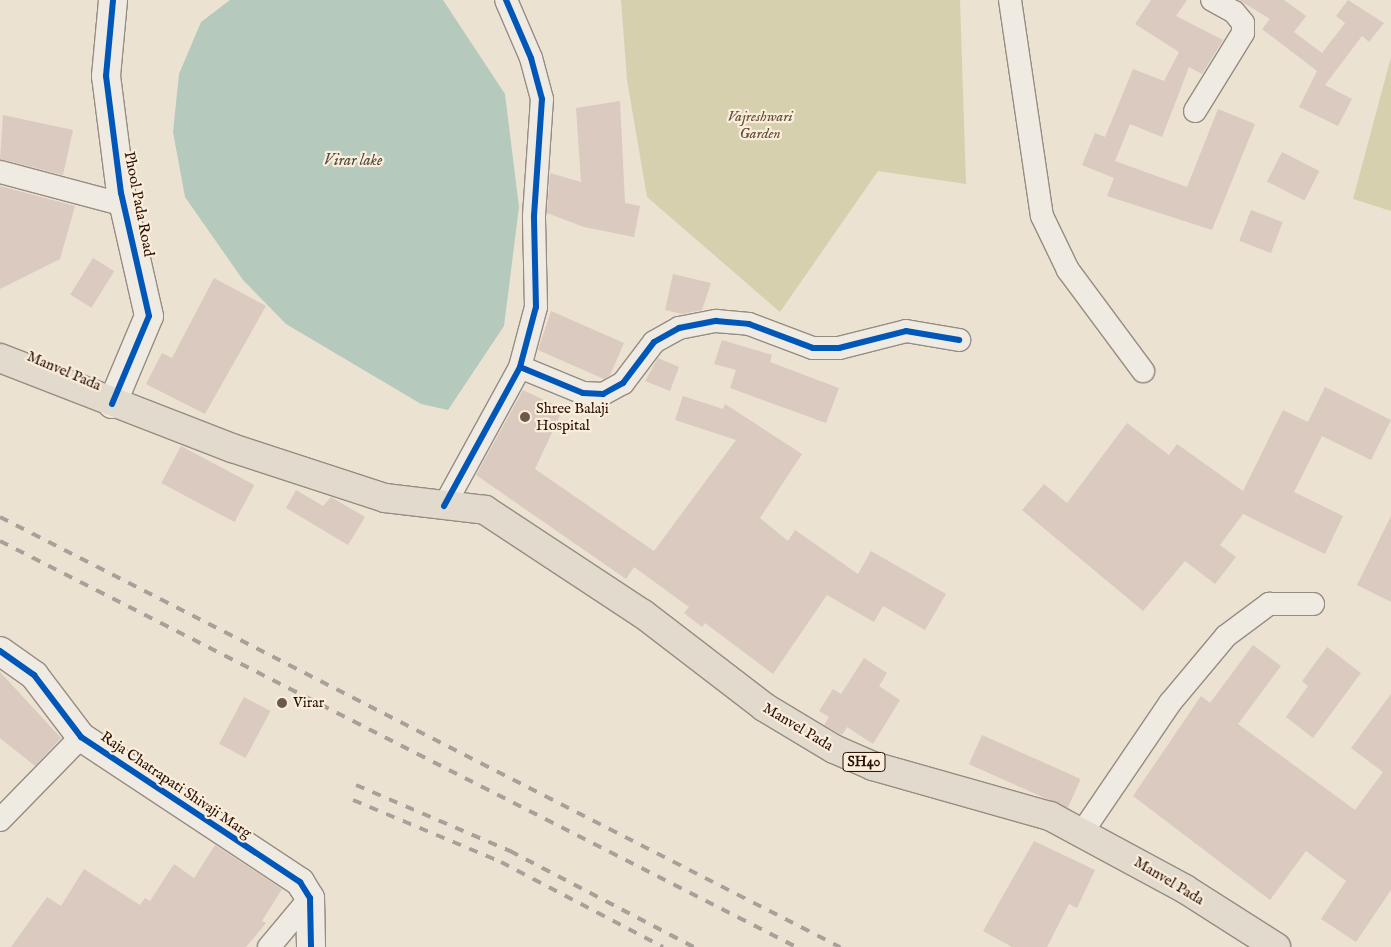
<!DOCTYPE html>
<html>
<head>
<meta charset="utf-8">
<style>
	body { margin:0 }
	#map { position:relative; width:1391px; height:947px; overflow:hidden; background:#ece2d2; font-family:"IM FELL English",serif }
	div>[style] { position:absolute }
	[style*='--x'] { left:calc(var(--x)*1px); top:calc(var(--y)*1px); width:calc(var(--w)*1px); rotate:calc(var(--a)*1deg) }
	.green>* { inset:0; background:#d7d0ae }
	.water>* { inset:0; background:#b5c9bd }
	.building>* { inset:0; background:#dacabf; transform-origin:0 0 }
	.roads { filter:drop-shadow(1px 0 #968c82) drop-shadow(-1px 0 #968c82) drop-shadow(0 1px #968c82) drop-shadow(0 -1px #968c82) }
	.street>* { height:22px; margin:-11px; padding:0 11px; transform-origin:11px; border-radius:11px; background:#efeae2 }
	.secondary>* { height:28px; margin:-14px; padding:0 14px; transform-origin:14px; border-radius:14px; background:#efeae2 }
	.primary>* { height:28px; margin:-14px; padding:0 14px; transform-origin:14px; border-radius:14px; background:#e2dacd }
	.rail>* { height:4px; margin-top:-2px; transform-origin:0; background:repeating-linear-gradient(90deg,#a7a199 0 9px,transparent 0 18px) }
	.cycleway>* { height:6px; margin:-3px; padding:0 3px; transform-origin:3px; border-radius:3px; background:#0057b8 }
	.dots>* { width:14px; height:14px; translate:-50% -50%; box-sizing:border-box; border:2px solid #faeddb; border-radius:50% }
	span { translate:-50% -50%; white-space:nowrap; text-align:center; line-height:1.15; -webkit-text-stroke:4.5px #faeddb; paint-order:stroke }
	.shield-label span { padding:1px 4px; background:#faeddb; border:1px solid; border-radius:4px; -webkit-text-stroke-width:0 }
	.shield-label { font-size:14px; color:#290f01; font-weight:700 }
	.park-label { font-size:15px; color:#604d33; font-style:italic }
	.street-label { font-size:15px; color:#290f01 }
	.poi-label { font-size:15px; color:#290f01 }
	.left { translate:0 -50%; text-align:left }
	.water-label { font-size:16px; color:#524c40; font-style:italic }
</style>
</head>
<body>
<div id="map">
	<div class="green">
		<div style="clip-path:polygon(621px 0,960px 0,966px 184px,878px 171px,780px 312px,647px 197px,627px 80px)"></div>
		<div style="clip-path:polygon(1391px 57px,1391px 211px,1353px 199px)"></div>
	</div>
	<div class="water">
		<div style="clip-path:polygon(230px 0,443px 0,505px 94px,519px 207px,504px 326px,448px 410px,421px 404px,286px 324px,243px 280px,185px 197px,173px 132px,179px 74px,201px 22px)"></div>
	</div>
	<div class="building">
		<div style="clip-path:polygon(1151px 0,1187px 0,1176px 16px,1223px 40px,1202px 74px,1189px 67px,1162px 137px,1130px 124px,1115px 161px,1187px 187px,1218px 109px,1255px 124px,1212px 230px,1107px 196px,1114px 178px,1082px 165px,1095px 133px,1105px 137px,1133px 69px,1164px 81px,1179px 52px,1135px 24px)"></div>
		<div style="clip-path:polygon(1239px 0,1284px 0,1306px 16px,1294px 32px,1322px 53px,1345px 23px,1336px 16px,1348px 0,1384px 23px,1369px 42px,1362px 36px,1325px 85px,1352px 99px,1338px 126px,1299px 107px,1317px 71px,1262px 29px,1270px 19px)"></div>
		<div style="clip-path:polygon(620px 101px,625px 203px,640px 206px,634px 237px,584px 227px,547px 213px,550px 173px,581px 182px,576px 108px)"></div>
		<div style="clip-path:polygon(3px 115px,73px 130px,63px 175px,0 159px)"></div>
		<div style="left:1282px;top:152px;width:42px;height:33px;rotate:27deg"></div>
		<div style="clip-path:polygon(0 186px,75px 206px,60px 259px,0 289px)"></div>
		<div style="left:1251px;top:210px;width:34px;height:33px;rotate:21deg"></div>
		<div style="left:93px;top:258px;width:25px;height:43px;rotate:32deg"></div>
		<div style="clip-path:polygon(673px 274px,711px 283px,702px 310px,682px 314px,665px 310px)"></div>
		<div style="clip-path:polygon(214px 278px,266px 306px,205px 414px,146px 384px,162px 353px,172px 358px)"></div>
		<div style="clip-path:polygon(551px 311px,624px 343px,610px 375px,604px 379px,538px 350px)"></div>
		<div style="clip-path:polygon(722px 340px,772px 355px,770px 362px,839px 388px,826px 423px,730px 388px,736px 370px,714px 364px)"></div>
		<div style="clip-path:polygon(658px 358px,679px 367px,670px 391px,645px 381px)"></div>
		<div style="clip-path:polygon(1325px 387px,1391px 420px,1371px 460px,1322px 436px,1294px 492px,1343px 516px,1325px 554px,1243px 514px,1220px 545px,1236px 557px,1215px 584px,1185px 561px,1143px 611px,1022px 510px,1044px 484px,1067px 503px,1127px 423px,1169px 455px,1177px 444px,1243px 491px,1283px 410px,1308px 422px)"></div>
		<div style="clip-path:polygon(523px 390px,563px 409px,535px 469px,654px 551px,736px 440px,675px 420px,683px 396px,723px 409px,725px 404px,802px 454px,760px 518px,788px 541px,795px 530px,858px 574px,871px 551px,946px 594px,925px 630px,883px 606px,874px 622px,827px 595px,773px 674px,705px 623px,702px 627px,684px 613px,689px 607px,634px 567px,626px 579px,476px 475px)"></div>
		<div style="left:181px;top:446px;width:83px;height:42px;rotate:28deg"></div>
		<div style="clip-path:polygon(296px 490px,323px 506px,331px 497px,365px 517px,348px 545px,286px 508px)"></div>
		<div style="clip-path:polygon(1391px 516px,1391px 602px,1357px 585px)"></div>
		<div style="clip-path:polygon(1253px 645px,1281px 666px,1238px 724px,1355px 810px,1383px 772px,1351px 748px,1391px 694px,1391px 890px,1356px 942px,1321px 919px,1346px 881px,1306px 851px,1270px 900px,1133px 796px,1201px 696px,1210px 703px)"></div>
		<div style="clip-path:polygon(1327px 647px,1361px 673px,1313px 738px,1286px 717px,1308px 686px,1302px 681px)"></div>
		<div style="clip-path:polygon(864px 658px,887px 673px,879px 686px,900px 700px,873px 744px,847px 727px,842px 735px,824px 725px,829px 717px,819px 711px,833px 689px,841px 694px)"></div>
		<div style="clip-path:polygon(0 672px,61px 738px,35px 766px,0 738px)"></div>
		<div style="left:244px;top:697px;width:30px;height:53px;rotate:28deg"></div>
		<div style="left:982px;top:735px;width:108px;height:32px;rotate:24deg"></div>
		<div style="clip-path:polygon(1034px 841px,1095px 870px,1077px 908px,1069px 904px,1047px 947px,1012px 947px,983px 931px)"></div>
		<div style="clip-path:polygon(215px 845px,282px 889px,262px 921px,266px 923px,246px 947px,11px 947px,47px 897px,61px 906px,84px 869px,140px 905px,145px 898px,150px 901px,174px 864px,194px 878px)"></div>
	</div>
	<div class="roads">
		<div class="street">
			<div style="--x:1010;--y:0;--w:218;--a:81.6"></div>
			<div style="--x:1042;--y:216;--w:60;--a:64.3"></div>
			<div style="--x:1068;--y:270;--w:126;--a:53.4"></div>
			<div style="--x:1195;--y:111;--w:92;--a:-58.4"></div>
			<div style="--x:1243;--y:33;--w:10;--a:-90"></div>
			<div style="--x:1243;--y:23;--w:14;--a:-129"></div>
			<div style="--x:1234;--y:12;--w:25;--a:-151"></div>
			<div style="--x:0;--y:172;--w:128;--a:14.9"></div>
			<div style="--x:520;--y:367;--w:68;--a:22.4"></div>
			<div style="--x:583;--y:393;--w:20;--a:3"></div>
			<div style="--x:603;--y:394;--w:23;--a:-29"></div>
			<div style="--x:623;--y:383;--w:51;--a:-52.9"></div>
			<div style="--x:654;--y:342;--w:29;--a:-29"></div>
			<div style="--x:679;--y:328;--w:38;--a:-11"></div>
			<div style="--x:716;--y:321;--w:33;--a:5"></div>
			<div style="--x:749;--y:324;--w:68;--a:20.6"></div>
			<div style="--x:813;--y:348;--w:26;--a:0"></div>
			<div style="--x:839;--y:348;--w:69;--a:-14.2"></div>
			<div style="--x:906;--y:331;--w:54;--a:9.6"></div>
			<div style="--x:444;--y:506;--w:158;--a:-61.3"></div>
			<div style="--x:520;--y:367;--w:62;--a:-75.1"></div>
			<div style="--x:536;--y:307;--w:91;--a:-91.3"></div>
			<div style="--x:534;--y:216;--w:117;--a:-86.1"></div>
			<div style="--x:542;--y:99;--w:42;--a:-105"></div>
			<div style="--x:531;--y:58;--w:63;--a:-113.3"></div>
			<div style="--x:0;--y:820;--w:116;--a:-45.7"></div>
			<div style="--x:1083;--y:831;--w:155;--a:-55.8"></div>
			<div style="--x:1170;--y:703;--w:87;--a:-50.1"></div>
			<div style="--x:1226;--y:636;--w:54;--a:-36.7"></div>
			<div style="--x:1269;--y:604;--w:44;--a:0"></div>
			<div style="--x:269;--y:947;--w:64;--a:-50.1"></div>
		</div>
		<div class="secondary">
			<div style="--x:112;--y:404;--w:95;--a:-67.2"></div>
			<div style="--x:149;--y:316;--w:126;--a:-102.8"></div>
			<div style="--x:121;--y:193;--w:118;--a:-97.3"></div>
			<div style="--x:106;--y:76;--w:76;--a:-84.7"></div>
			<div style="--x:0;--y:651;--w:42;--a:35.2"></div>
			<div style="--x:34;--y:675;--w:78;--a:52.8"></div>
			<div style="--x:81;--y:737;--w:263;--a:33.5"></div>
			<div style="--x:300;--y:882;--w:19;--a:58"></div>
			<div style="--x:310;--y:898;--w:49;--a:88.8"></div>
		</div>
		<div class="primary">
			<div style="--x:0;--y:358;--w:249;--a:21.2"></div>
			<div style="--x:232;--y:448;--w:161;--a:18.1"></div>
			<div style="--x:385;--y:498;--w:101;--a:6.8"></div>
			<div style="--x:485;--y:510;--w:189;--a:33.4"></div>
			<div style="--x:643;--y:614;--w:153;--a:37.5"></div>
			<div style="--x:764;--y:707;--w:82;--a:31"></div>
			<div style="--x:834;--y:749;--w:43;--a:23.6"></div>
			<div style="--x:873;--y:766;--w:184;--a:15.8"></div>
			<div style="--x:1050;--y:816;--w:153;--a:28.4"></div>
			<div style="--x:1185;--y:889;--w:108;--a:32.5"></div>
		</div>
	</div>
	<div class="rail">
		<div style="--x:0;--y:517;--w:944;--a:27.11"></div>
		<div style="--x:0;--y:541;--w:894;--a:27.02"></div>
		<div style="--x:356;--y:785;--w:168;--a:23.2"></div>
		<div style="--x:510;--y:851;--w:208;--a:27.6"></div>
		<div style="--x:353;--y:800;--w:160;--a:22.7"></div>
		<div style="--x:501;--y:862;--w:183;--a:27.7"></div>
	</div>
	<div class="cycleway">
		<div style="--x:520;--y:367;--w:68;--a:22.4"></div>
		<div style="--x:583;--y:393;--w:20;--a:3"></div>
		<div style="--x:603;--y:394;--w:23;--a:-29"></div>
		<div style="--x:623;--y:383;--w:51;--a:-52.9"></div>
		<div style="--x:654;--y:342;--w:29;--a:-29"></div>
		<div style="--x:679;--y:328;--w:38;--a:-11"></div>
		<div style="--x:716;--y:321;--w:33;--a:5"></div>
		<div style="--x:749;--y:324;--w:68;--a:20.6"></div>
		<div style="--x:813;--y:348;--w:26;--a:0"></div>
		<div style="--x:839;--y:348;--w:69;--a:-14.2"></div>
		<div style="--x:906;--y:331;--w:54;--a:9.6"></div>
		<div style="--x:112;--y:404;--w:95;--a:-67.2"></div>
		<div style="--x:149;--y:316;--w:126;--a:-102.8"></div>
		<div style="--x:121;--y:193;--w:118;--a:-97.3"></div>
		<div style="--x:106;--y:76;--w:76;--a:-84.7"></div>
		<div style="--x:444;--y:506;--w:158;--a:-61.3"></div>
		<div style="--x:520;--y:367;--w:62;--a:-75.1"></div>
		<div style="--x:536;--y:307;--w:91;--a:-91.3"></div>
		<div style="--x:534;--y:216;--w:117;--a:-86.1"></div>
		<div style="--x:542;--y:99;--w:42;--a:-105"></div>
		<div style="--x:531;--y:58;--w:63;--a:-113.3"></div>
		<div style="--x:0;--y:651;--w:42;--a:35.2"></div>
		<div style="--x:34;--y:675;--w:78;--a:52.8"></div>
		<div style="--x:81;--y:737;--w:263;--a:33.5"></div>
		<div style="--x:300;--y:882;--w:19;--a:58"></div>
		<div style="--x:310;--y:898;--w:49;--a:88.8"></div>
	</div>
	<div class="dots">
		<div style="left:525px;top:417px;background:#6d594a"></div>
		<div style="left:282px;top:703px;background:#6d594a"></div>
	</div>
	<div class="shield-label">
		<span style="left:864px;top:762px">SH40</span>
	</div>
	<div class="park-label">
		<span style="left:760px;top:125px">Vajreshwari<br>Garden</span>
	</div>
	<div class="street-label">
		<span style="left:139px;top:204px;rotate:79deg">Phool Pada Road</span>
		<span style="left:64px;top:371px;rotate:23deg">Manvel Pada</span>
		<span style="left:798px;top:727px;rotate:31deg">Manvel Pada</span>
		<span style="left:176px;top:785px;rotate:34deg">Raja Chatrapati Shivaji Marg</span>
		<span style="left:1169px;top:881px;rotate:31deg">Manvel Pada</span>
	</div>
	<div class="poi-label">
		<span class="left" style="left:536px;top:417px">Shree Balaji<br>Hospital</span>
		<span class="left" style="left:293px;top:703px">Virar</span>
	</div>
	<div class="water-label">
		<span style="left:353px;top:161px">Virar lake</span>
	</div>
</div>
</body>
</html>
